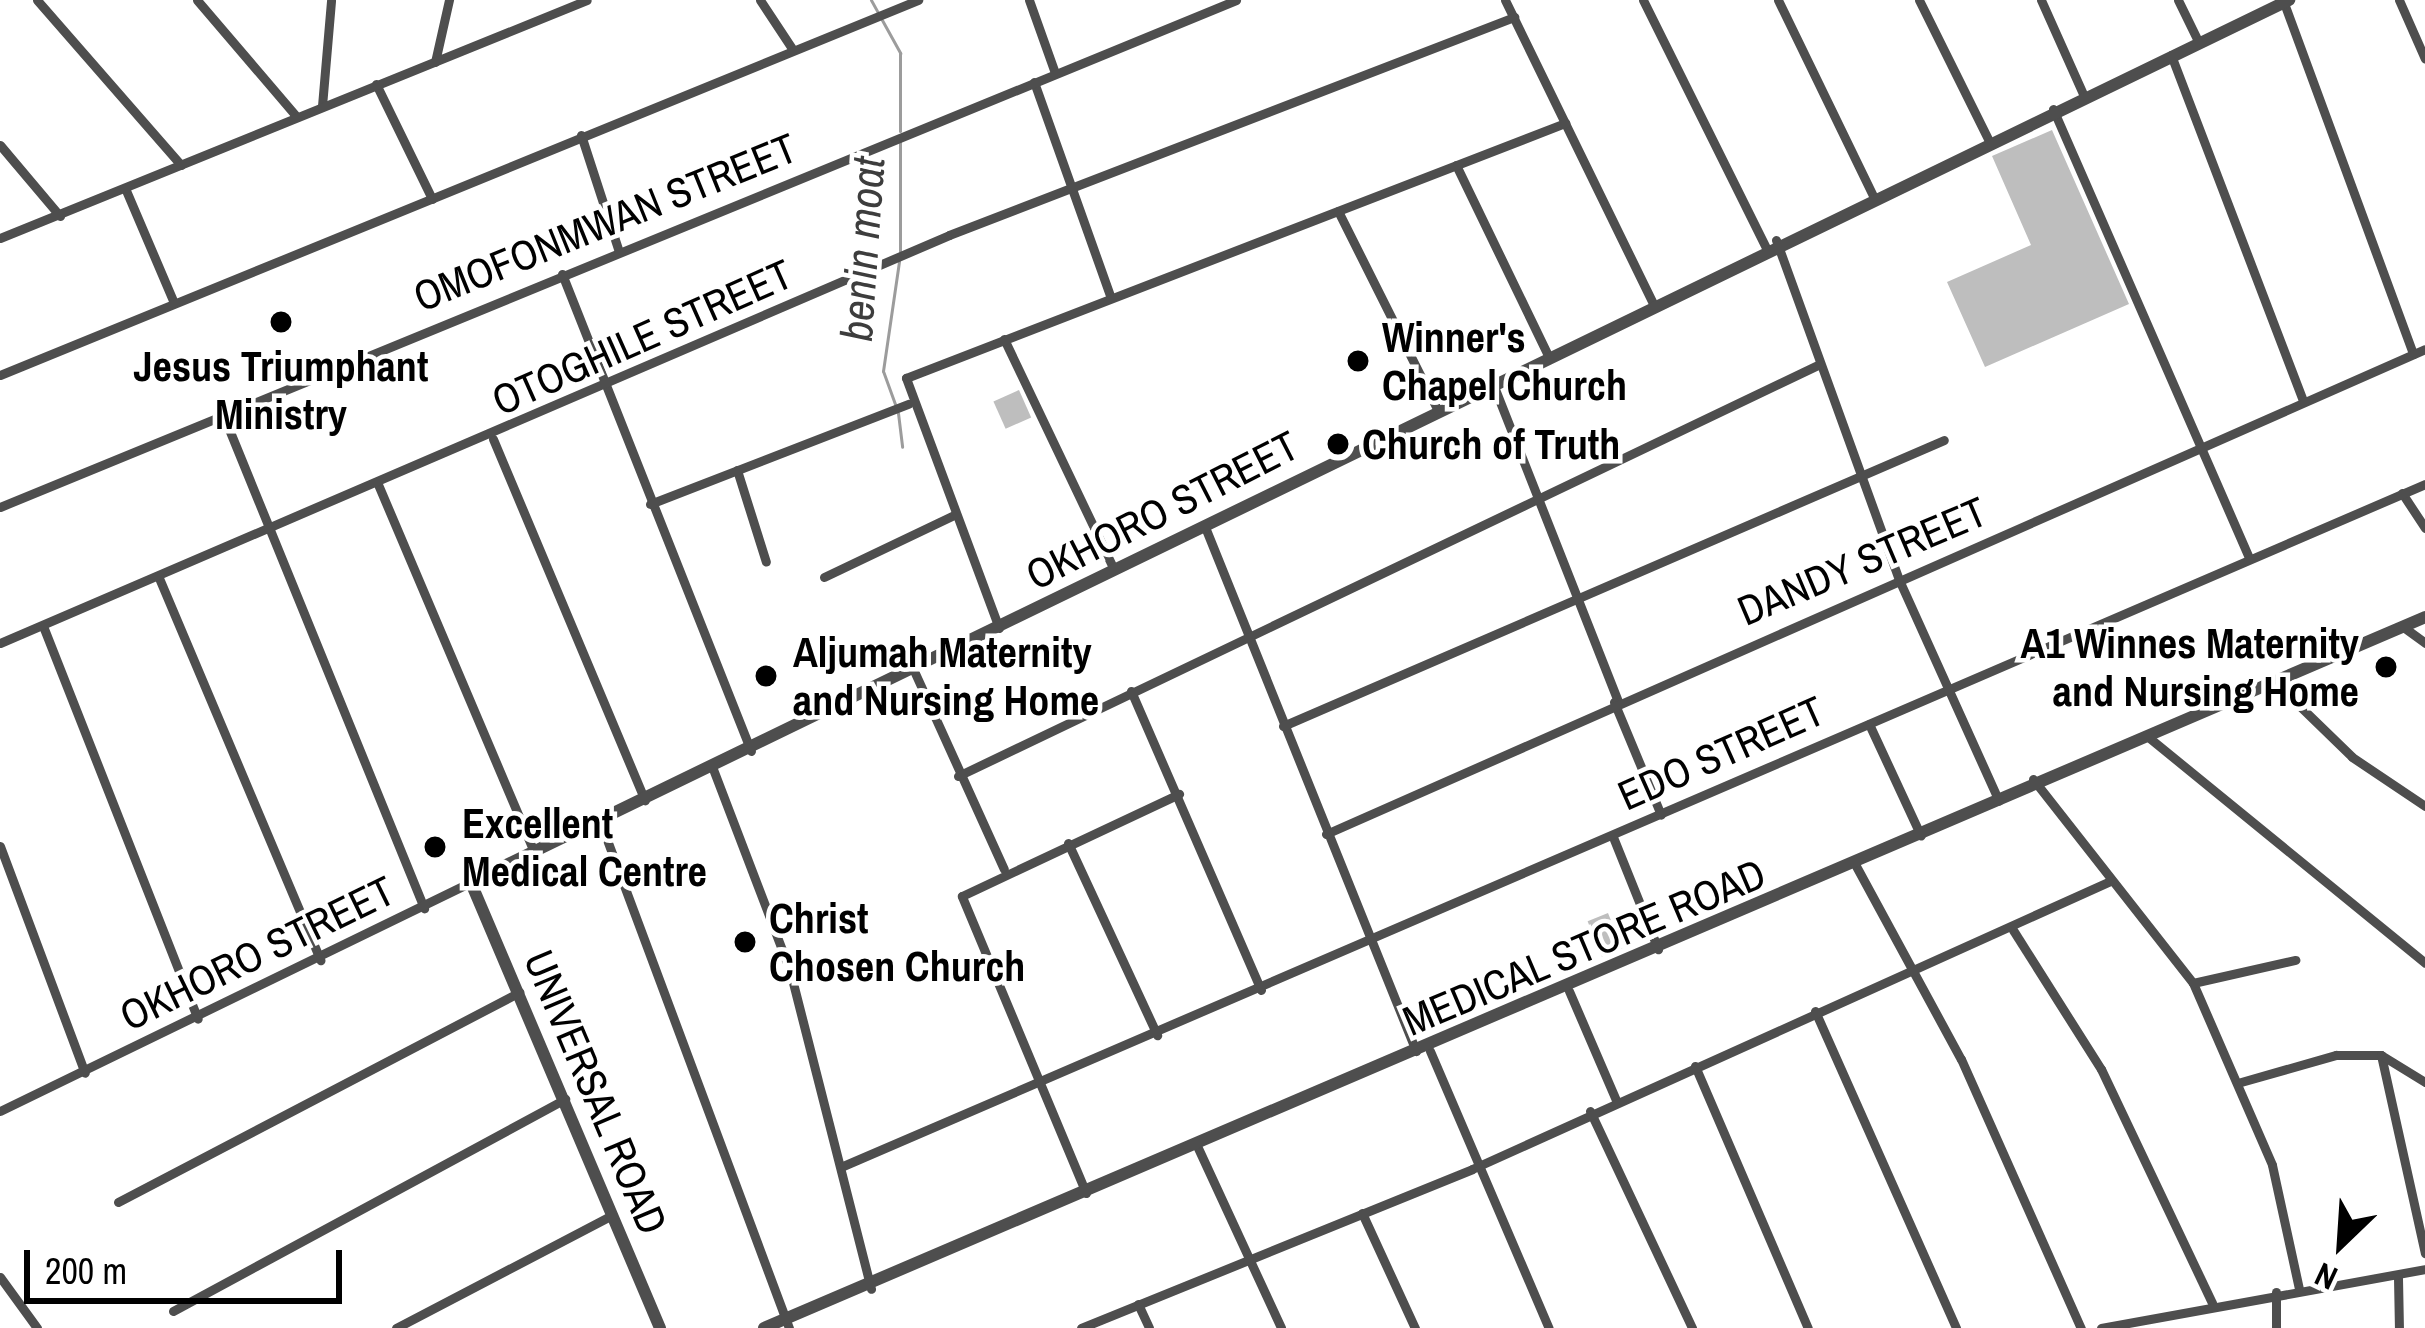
<!DOCTYPE html>
<html>
<head>
<meta charset="utf-8">
<style>
	body { margin:0 }
	#map { position:relative; width:2425px; height:1328px; overflow:hidden; background:#fff; font-family:"Archivo Narrow",sans-serif }
	div>[style] { position:absolute }
	[style*='--x'] { left:calc(var(--x)*1px); top:calc(var(--y)*1px); width:calc(var(--w)*1px); rotate:calc(var(--a)*1deg) }
	.stream>* { height:3px; margin:-1.5px; padding:0 1.5px; transform-origin:1.5px; border-radius:1.5px; background:#9c9c9c }
	.building>* { inset:0; background:#bebebe; transform-origin:0 0 }
	.minor>* { height:9px; margin:-4.5px; padding:0 4.5px; transform-origin:4.5px; border-radius:4.5px; background:#4e4e4e }
	.tertiary>* { height:12px; margin:-6px; padding:0 6px; transform-origin:6px; border-radius:6px; background:#4e4e4e }
	.dots>* { width:33px; height:33px; translate:-50% -50%; box-sizing:border-box; border:6px solid #fff; border-radius:50% }
	span { translate:-50% -50%; white-space:nowrap; text-align:center; line-height:1.15; -webkit-text-stroke:9px #fff; paint-order:stroke }
	.street-label { font-size:42px; color:#000 }
	.poi-label { font-size:42px; color:#000; font-weight:700 }
	.left { translate:0 -50%; text-align:left }
	.right { translate:-100% -50%; text-align:right }
	.water-label { font-size:45px; color:#3d3d3d; font-style:italic }
	.north { position:absolute; left:2281px; top:1184px; width:120px; height:120px; -webkit-text-stroke:9px #fff; paint-order:stroke; rotate:205deg; font-size:33px; font-weight:700; line-height:48px; text-align:center; color:#000 }
	.north::after { content:''; display:block; margin:auto; width:42px; height:54px; background:#000; clip-path:polygon(50% 0,100% 100%,50% 72%,0 100%) }
	.scale { position:absolute; left:24px; top:1250px; width:318px; height:54px; box-sizing:border-box; border:6px solid #000; border-top:0; padding-left:15px; font-size:36px; line-height:42px; white-space:nowrap; color:#000; -webkit-text-stroke:9px #fff; paint-order:stroke }
</style>
</head>
<body>
<div id="map">
	<div class="stream">
		<div style="--x:871;--y:0;--w:13;--a:61"></div>
		<div style="--x:882;--y:20;--w:38;--a:61"></div>
		<div style="--x:900;--y:53;--w:78;--a:90"></div>
		<div style="--x:900;--y:251;--w:110;--a:-90"></div>
		<div style="--x:895;--y:404;--w:35;--a:-110"></div>
		<div style="--x:883;--y:371;--w:111;--a:-81.7"></div>
		<div style="--x:898;--y:413;--w:34;--a:83"></div>
	</div>
	<div class="building">
		<div style="clip-path:polygon(2052px 130px,2129px 304px,1985px 367px,1947px 282px,2031px 245px,1992px 156px)"></div>
		<div style="left:1019px;top:390px;width:30px;height:28px;rotate:66deg"></div>
		<div style="left:1608px;top:913px;width:38px;height:22px;rotate:68deg"></div>
	</div>
	<div class="minor">
		<div style="--x:37;--y:0;--w:219;--a:48.9"></div>
		<div style="--x:197;--y:0;--w:154;--a:49.5"></div>
		<div style="--x:760;--y:0;--w:60;--a:56.6"></div>
		<div style="--x:1029;--y:0;--w:77;--a:70.4"></div>
		<div style="--x:1505;--y:0;--w:338;--a:64"></div>
		<div style="--x:1643;--y:0;--w:275;--a:63.6"></div>
		<div style="--x:1778;--y:0;--w:218;--a:64.1"></div>
		<div style="--x:1919;--y:0;--w:155;--a:63.6"></div>
		<div style="--x:2041;--y:0;--w:103;--a:65.9"></div>
		<div style="--x:2178;--y:0;--w:46;--a:64"></div>
		<div style="--x:2399;--y:0;--w:64;--a:66.2"></div>
		<div style="--x:2284;--y:3;--w:374;--a:69.8"></div>
		<div style="--x:2171;--y:55;--w:370;--a:69.1"></div>
		<div style="--x:435;--y:62;--w:64;--a:-77.3"></div>
		<div style="--x:1034;--y:82;--w:229;--a:70.4"></div>
		<div style="--x:376;--y:84;--w:128;--a:64"></div>
		<div style="--x:322;--y:106;--w:106;--a:-85.1"></div>
		<div style="--x:2053;--y:109;--w:491;--a:66.4"></div>
		<div style="--x:581;--y:135;--w:123;--a:72"></div>
		<div style="--x:0;--y:145;--w:93;--a:49.8"></div>
		<div style="--x:1456;--y:165;--w:211;--a:64.2"></div>
		<div style="--x:125;--y:188;--w:125;--a:66.9"></div>
		<div style="--x:1338;--y:211;--w:224;--a:63.4"></div>
		<div style="--x:0;--y:238;--w:633;--a:-22.07"></div>
		<div style="--x:1776;--y:240;--w:364;--a:70.1"></div>
		<div style="--x:1900;--y:582;--w:240;--a:65.7"></div>
		<div style="--x:562;--y:274;--w:513;--a:68.39"></div>
		<div style="--x:1004;--y:339;--w:256;--a:64.5"></div>
		<div style="--x:0;--y:375;--w:992;--a:-22.22"></div>
		<div style="--x:1493;--y:384;--w:341;--a:68.5"></div>
		<div style="--x:222;--y:412;--w:536;--a:67.84"></div>
		<div style="--x:493;--y:439;--w:392;--a:67.2"></div>
		<div style="--x:737;--y:470;--w:96;--a:72.5"></div>
		<div style="--x:377;--y:482;--w:405;--a:67"></div>
		<div style="--x:2402;--y:493;--w:42;--a:56.7"></div>
		<div style="--x:650;--y:504;--w:277;--a:-21.2"></div>
		<div style="--x:0;--y:507;--w:1336;--a:-22.3"></div>
		<div style="--x:1205;--y:527;--w:565;--a:68.07"></div>
		<div style="--x:824;--y:577;--w:144;--a:-25.5"></div>
		<div style="--x:159;--y:578;--w:415;--a:67.1"></div>
		<div style="--x:43;--y:626;--w:422;--a:68.5"></div>
		<div style="--x:2402;--y:626;--w:29;--a:36"></div>
		<div style="--x:999;--y:628;--w:267;--a:-110.4"></div>
		<div style="--x:906;--y:378;--w:707;--a:-21.15"></div>
		<div style="--x:0;--y:643;--w:1033;--a:-23.26"></div>
		<div style="--x:949;--y:235;--w:606;--a:-21.1"></div>
		<div style="--x:915;--y:673;--w:215;--a:65.6"></div>
		<div style="--x:2275;--y:682;--w:107;--a:44.2"></div>
		<div style="--x:2352;--y:757;--w:88;--a:33.9"></div>
		<div style="--x:1131;--y:691;--w:326;--a:66.5"></div>
		<div style="--x:1614;--y:702;--w:122;--a:67.4"></div>
		<div style="--x:1869;--y:724;--w:123;--a:65.1"></div>
		<div style="--x:1283;--y:726;--w:720;--a:-23.4"></div>
		<div style="--x:2147;--y:736;--w:359;--a:39.2"></div>
		<div style="--x:713;--y:769;--w:216;--a:69.1"></div>
		<div style="--x:790;--y:971;--w:328;--a:75.7"></div>
		<div style="--x:958;--y:776;--w:955;--a:-25.55"></div>
		<div style="--x:2033;--y:779;--w:259;--a:51.9"></div>
		<div style="--x:2193;--y:983;--w:198;--a:66.5"></div>
		<div style="--x:2272;--y:1165;--w:127;--a:77.7"></div>
		<div style="--x:600;--y:821;--w:541;--a:69.56"></div>
		<div style="--x:1326;--y:834;--w:1201;--a:-23.81"></div>
		<div style="--x:1613;--y:837;--w:121;--a:68.1"></div>
		<div style="--x:1068;--y:843;--w:212;--a:65.1"></div>
		<div style="--x:0;--y:846;--w:242;--a:69.5"></div>
		<div style="--x:1856;--y:866;--w:220;--a:61.5"></div>
		<div style="--x:1961;--y:1059;--w:295;--a:66"></div>
		<div style="--x:2013;--y:930;--w:165;--a:57.7"></div>
		<div style="--x:2101;--y:1069;--w:259;--a:64.6"></div>
		<div style="--x:2193;--y:983;--w:105;--a:-12.7"></div>
		<div style="--x:1569;--y:991;--w:119;--a:66.7"></div>
		<div style="--x:1815;--y:1011;--w:347;--a:66"></div>
		<div style="--x:1430;--y:1051;--w:301;--a:66.8"></div>
		<div style="--x:2381;--y:1055;--w:203;--a:77.5"></div>
		<div style="--x:1695;--y:1066;--w:285;--a:66.7"></div>
		<div style="--x:2241;--y:1082;--w:99;--a:-15.9"></div>
		<div style="--x:2336;--y:1055;--w:45;--a:0"></div>
		<div style="--x:2381;--y:1055;--w:52;--a:31.5"></div>
		<div style="--x:0;--y:1111;--w:524;--a:-25.93"></div>
		<div style="--x:1590;--y:1111;--w:240;--a:64.8"></div>
		<div style="--x:1198;--y:1148;--w:198;--a:65.2"></div>
		<div style="--x:843;--y:1166;--w:1723;--a:-23.32"></div>
		<div style="--x:1086;--y:1193;--w:322;--a:-112.7"></div>
		<div style="--x:962;--y:896;--w:240;--a:-25.2"></div>
		<div style="--x:118;--y:1202;--w:453;--a:-27.6"></div>
		<div style="--x:1362;--y:1213;--w:127;--a:65.3"></div>
		<div style="--x:0;--y:1277;--w:63;--a:54"></div>
		<div style="--x:2398;--y:1278;--w:50;--a:88.9"></div>
		<div style="--x:1138;--y:1304;--w:26;--a:65"></div>
		<div style="--x:173;--y:1311;--w:446;--a:-28.4"></div>
		<div style="--x:396;--y:1328;--w:244;--a:-27.6"></div>
		<div style="--x:1081;--y:1328;--w:422;--a:-22.1"></div>
		<div style="--x:1472;--y:1169;--w:700;--a:-24.29"></div>
		<div style="--x:2101;--y:1328;--w:329;--a:-10.3"></div>
		<div style="--x:2276;--y:1328;--w:36;--a:-90"></div>
	</div>
	<div class="tertiary">
		<div style="--x:660;--y:1328;--w:484;--a:-113"></div>
		<div style="--x:471;--y:882;--w:2021;--a:-25.88"></div>
		<div style="--x:764;--y:1328;--w:1807;--a:-23.17"></div>
	</div>
	<div class="dots">
		<div style="left:281px;top:322px;background:#000"></div>
		<div style="left:1358px;top:361px;background:#000"></div>
		<div style="left:1338px;top:444px;background:#000"></div>
		<div style="left:2386px;top:667px;background:#000"></div>
		<div style="left:766px;top:676px;background:#000"></div>
		<div style="left:435px;top:847px;background:#000"></div>
		<div style="left:745px;top:942px;background:#000"></div>
	</div>
	<div class="street-label">
		<span style="left:605px;top:222px;rotate:-22deg">OMOFONMWAN STREET</span>
		<span style="left:642px;top:337px;rotate:-24deg">OTOGHILE STREET</span>
		<span style="left:1162px;top:510px;rotate:-27deg">OKHORO STREET</span>
		<span style="left:1862px;top:561px;rotate:-23deg">DANDY STREET</span>
		<span style="left:1721px;top:753px;rotate:-24deg">EDO STREET</span>
		<span style="left:1584px;top:947px;rotate:-23deg">MEDICAL STORE ROAD</span>
		<span style="left:257px;top:953px;rotate:-26deg">OKHORO STREET</span>
		<span style="left:596px;top:1092px;rotate:67deg">UNIVERSAL ROAD</span>
	</div>
	<div class="poi-label">
		<span class="left" style="left:1382px;top:361px">Winner's<br>Chapel Church</span>
		<span style="left:281px;top:390px">Jesus Triumphant<br>Ministry</span>
		<span class="left" style="left:1362px;top:444px">Church of Truth</span>
		<span class="right" style="left:2359px;top:667px">A1 Winnes Maternity<br>and Nursing Home</span>
		<span class="left" style="left:793px;top:676px">Aljumah Maternity<br>and Nursing Home</span>
		<span class="left" style="left:462px;top:847px">Excellent<br>Medical Centre</span>
		<span class="left" style="left:769px;top:942px">Christ<br>Chosen Church</span>
	</div>
	<div class="water-label">
		<span style="left:862px;top:249px;rotate:-86deg">benin moat</span>
	</div>
	<div class="north">N</div>
	<div class="scale">200 m</div>
</div>
</body>
</html>
